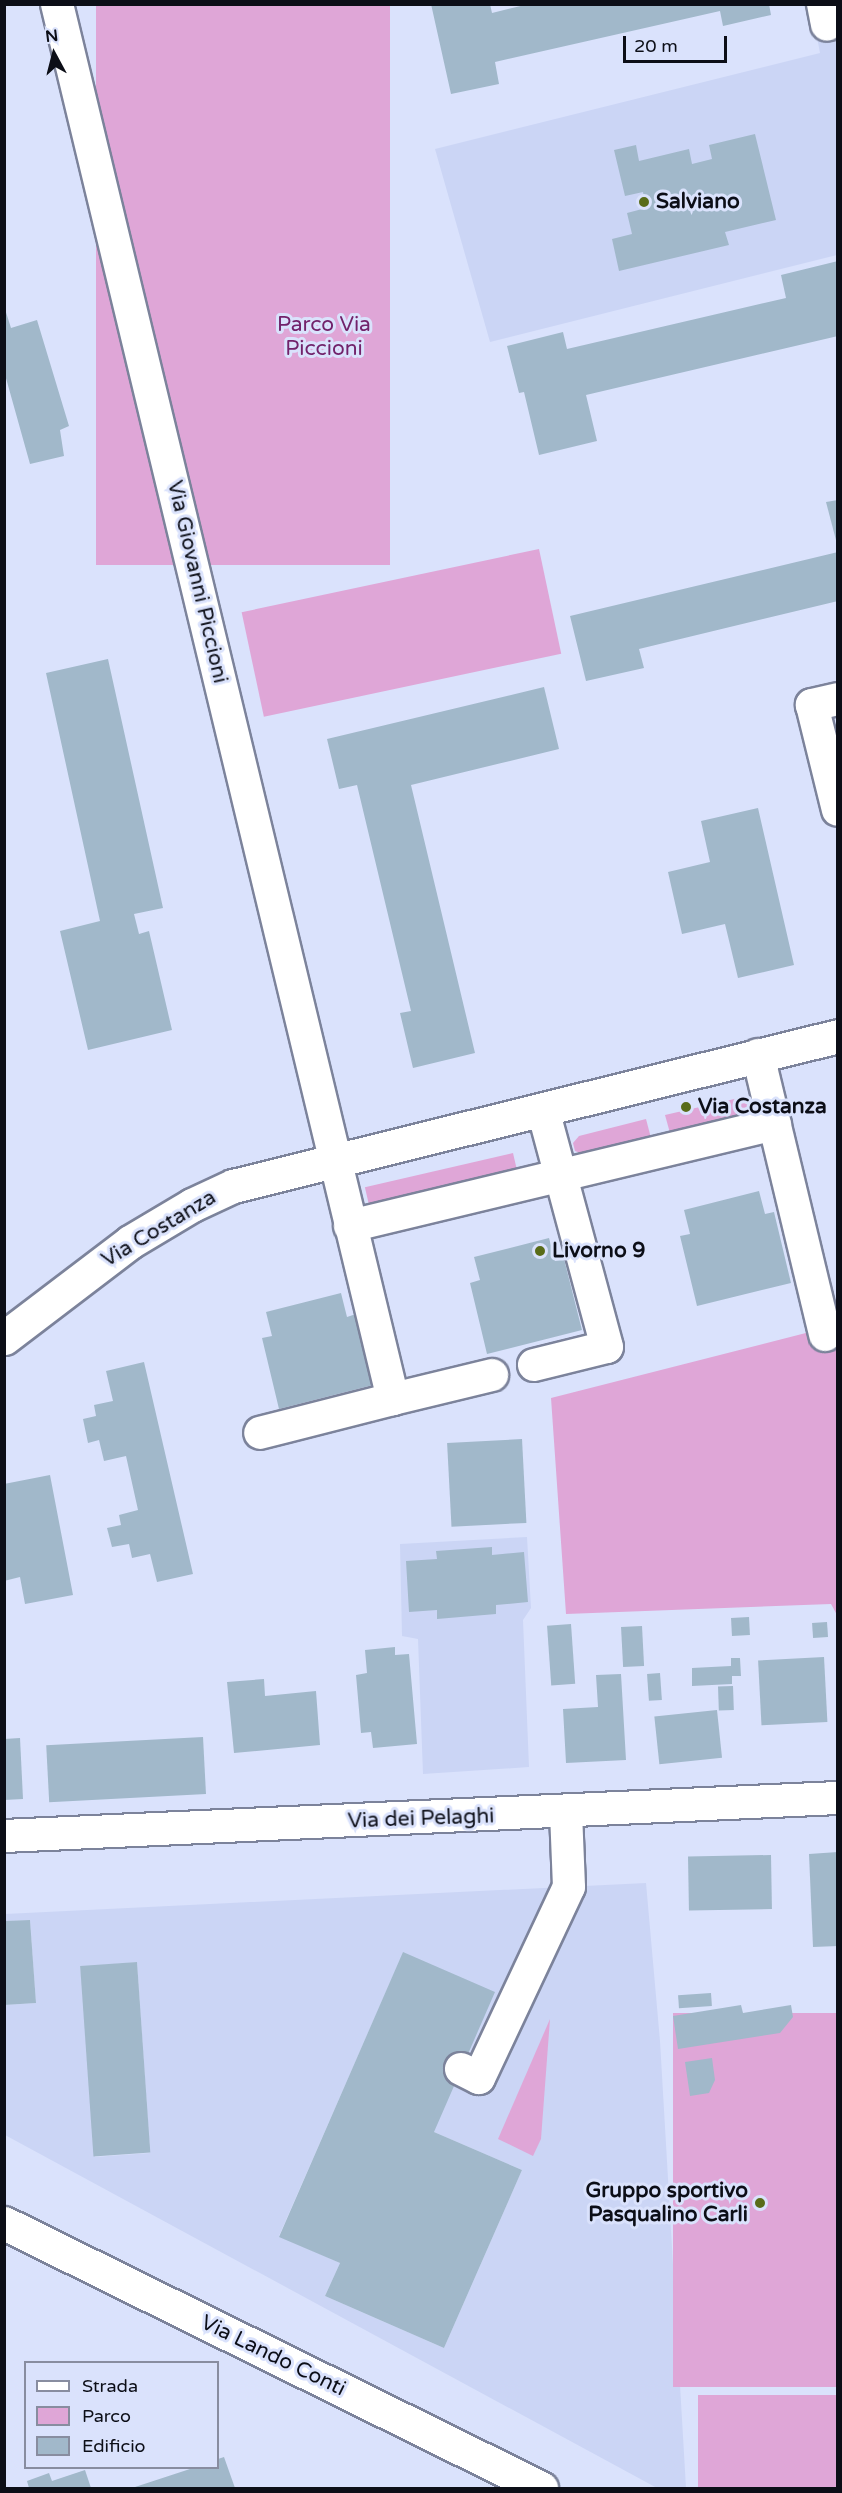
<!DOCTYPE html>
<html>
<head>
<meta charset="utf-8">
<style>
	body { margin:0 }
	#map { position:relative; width:842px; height:2493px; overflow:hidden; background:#dae2fc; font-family:"Varela Round",sans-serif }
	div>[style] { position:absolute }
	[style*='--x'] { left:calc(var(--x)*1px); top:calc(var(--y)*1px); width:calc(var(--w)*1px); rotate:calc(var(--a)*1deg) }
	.built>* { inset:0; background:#cbd5f5 }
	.green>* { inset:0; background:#dfa6d7; transform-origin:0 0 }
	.building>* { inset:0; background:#a1b8ca; transform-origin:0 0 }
	.roads { filter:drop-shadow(2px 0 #7c839b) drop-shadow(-2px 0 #7c839b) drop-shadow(0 2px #7c839b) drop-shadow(0 -2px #7c839b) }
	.street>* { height:32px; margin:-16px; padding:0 16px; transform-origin:16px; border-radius:16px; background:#fff }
	.secondary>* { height:33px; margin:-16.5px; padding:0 16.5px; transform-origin:16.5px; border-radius:16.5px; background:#fff }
	.dots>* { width:16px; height:16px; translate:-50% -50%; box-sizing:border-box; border:3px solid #dae2fc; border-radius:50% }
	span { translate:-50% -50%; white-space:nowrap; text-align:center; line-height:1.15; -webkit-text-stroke:6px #dae2fc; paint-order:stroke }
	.poi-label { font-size:21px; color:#0c0e17; font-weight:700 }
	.left { translate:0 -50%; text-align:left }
	.right { translate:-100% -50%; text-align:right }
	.park-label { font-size:21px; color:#72226b }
	.street-label { font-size:21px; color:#0c0e17 }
	.frame { position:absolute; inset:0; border:6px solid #0c0e17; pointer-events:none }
	.legend { position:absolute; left:24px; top:2361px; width:195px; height:108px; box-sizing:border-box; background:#dae2fc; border:2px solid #888da0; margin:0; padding:8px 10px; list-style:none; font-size:18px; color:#0c0e17 }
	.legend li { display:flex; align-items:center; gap:12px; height:30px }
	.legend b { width:30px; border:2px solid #888da0 }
	.north { position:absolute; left:24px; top:24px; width:60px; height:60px; -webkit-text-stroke:4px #dae2fc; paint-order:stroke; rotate:353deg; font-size:16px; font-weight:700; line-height:24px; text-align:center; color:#0c0e17 }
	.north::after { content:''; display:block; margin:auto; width:21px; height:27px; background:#0c0e17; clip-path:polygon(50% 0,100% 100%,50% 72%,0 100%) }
	.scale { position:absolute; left:623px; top:36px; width:104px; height:27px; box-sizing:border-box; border:3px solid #0c0e17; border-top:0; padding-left:8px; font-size:18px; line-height:21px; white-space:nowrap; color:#0c0e17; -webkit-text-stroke:4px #dae2fc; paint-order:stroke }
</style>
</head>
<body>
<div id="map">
	<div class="built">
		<div style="clip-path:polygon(837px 32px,837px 255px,490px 342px,435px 149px,820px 53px,817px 37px)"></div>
		<div style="clip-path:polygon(527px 1537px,531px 1608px,523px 1620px,529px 1767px,423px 1774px,418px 1639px,402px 1636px,400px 1544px)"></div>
		<div style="clip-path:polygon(evenodd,646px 1883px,660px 2041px,686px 2488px,657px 2488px,5px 2135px,5px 2005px,36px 2003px,30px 1920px,5px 1921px,5px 1914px,646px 1883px,403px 1953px,434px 2132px,522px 2170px,444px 2348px,325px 2296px,340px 2263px,279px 2236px,403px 1953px,646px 1883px,137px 1962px,150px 2153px,95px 2157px,81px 1967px,137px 1962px)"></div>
	</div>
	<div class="green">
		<div style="left:96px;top:5px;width:294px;height:560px"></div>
		<div style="left:539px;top:549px;width:107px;height:304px;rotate:78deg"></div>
		<div style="clip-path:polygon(743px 1097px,750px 1101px,751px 1109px,746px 1115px,670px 1133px,665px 1115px)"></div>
		<div style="clip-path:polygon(646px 1119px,651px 1138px,586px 1155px,575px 1151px,573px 1143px,579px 1136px)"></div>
		<div style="left:513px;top:1153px;width:18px;height:152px;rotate:77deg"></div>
		<div style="clip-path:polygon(837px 1325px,837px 1615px,831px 1604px,566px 1614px,551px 1398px)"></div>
		<div style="left:837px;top:2013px;width:374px;height:164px;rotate:90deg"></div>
		<div style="clip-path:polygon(550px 2019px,541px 2139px,533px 2156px,498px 2139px)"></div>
		<div style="left:837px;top:2395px;width:93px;height:139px;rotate:90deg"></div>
	</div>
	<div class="building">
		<div style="clip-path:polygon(431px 4px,490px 4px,492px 13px,529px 4px,769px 4px,771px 15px,723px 26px,720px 11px,495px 62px,499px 84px,451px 94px)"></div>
		<div style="clip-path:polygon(755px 134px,776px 220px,725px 232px,729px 245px,619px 271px,612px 239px,632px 234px,627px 213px,646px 208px,643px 192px,625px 196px,614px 150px,636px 145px,639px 161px,689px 149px,692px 164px,712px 159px,709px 145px)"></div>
		<div style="clip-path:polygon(838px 261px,838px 336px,586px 395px,597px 441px,539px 455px,524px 392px,519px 393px,507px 346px,563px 332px,567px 349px,786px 298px,781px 275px)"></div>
		<div style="clip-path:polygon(4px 306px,11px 328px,37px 320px,69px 426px,60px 430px,64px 456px,30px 464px,4px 371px)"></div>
		<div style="clip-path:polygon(838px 500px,838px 544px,837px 544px,826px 502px)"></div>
		<div style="clip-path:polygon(838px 552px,838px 601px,639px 649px,644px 668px,586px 681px,570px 616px)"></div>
		<div style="clip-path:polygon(108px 659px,163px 908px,134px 914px,139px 934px,149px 931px,172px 1030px,88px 1050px,60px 931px,100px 921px,46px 673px)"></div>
		<div style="clip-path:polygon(544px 687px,559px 749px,411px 785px,475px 1053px,413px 1068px,400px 1013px,411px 1011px,357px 785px,339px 789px,327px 739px)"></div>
		<div style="clip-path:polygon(758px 808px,794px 965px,738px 978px,725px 924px,682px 934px,668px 872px,710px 862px,701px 821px)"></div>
		<div style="clip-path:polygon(759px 1191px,765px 1214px,774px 1212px,791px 1283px,697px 1306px,680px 1236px,690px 1234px,684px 1210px)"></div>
		<div style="clip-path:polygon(549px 1238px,555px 1261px,564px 1259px,582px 1330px,487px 1354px,470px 1283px,480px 1280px,474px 1257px)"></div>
		<div style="clip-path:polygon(341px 1293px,347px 1317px,356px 1314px,373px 1385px,279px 1409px,262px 1338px,272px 1336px,266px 1312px)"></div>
		<div style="clip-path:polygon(144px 1362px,193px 1574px,157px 1582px,150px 1554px,132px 1558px,129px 1544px,112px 1547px,107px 1528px,121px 1525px,119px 1515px,138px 1510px,126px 1456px,104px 1461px,99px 1440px,88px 1443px,83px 1419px,96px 1416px,94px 1405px,113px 1401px,106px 1371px)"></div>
		<div style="left:522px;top:1439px;width:84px;height:75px;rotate:87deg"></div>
		<div style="clip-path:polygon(50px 1475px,73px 1595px,25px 1604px,20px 1577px,4px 1581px,4px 1484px)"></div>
		<div style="clip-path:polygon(492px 1547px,492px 1555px,524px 1552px,528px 1602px,496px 1605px,496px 1614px,437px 1619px,437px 1610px,409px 1612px,406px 1561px,437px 1559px,436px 1551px)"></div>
		<div style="left:749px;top:1617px;width:18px;height:18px;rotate:87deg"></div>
		<div style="left:827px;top:1622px;width:15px;height:15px;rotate:86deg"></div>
		<div style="left:571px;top:1624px;width:60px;height:24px;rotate:86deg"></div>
		<div style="left:642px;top:1626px;width:40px;height:21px;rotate:87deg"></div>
		<div style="clip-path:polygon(395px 1647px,395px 1655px,409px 1654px,417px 1744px,373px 1748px,371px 1732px,361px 1733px,356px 1675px,367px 1673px,365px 1650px)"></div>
		<div style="left:824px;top:1657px;width:65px;height:66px;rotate:87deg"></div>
		<div style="clip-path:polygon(731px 1658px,740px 1658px,741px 1676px,732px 1676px,732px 1684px,692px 1686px,692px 1668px,731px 1666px)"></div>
		<div style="left:660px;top:1673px;width:27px;height:13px;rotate:86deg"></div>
		<div style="clip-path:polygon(621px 1674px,626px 1760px,566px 1763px,563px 1709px,598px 1707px,596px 1675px)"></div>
		<div style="clip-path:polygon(264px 1679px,265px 1696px,316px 1691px,320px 1745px,234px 1753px,227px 1682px)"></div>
		<div style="left:733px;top:1686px;width:24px;height:15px;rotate:88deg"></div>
		<div style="left:717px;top:1710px;width:48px;height:63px;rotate:84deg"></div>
		<div style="left:203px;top:1737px;width:57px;height:157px;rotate:87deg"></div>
		<div style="clip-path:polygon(20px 1738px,23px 1799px,4px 1800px,4px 1739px)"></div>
		<div style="clip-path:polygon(838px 1852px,838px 1946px,813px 1947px,809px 1854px)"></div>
		<div style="left:771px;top:1855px;width:54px;height:83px;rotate:89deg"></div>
		<div style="clip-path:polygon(30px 1920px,36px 2003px,4px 2005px,4px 1921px)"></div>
		<div style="clip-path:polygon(403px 1952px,495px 1992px,434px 2132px,522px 2170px,444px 2348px,325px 2296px,340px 2263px,279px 2237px)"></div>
		<div style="left:137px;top:1962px;width:191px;height:57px;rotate:86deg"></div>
		<div style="left:711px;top:1993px;width:13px;height:33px;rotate:86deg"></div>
		<div style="clip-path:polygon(741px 2005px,743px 2013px,791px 2005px,793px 2017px,780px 2033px,678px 2049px,673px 2016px)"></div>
		<div style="clip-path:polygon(712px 2058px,715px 2080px,709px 2093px,690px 2096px,685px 2062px)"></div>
		<div style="clip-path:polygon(224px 2457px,235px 2488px,132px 2488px,193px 2468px,218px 2468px,218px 2459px)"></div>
		<div style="clip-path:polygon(85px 2470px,91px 2488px,29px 2488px,27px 2481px,49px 2473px,52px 2481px)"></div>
	</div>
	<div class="roads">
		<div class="street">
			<div style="--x:57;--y:4;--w:1435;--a:76.46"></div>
			<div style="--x:393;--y:1399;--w:137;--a:165.7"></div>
			<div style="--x:823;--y:4;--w:21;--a:79"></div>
			<div style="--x:838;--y:699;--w:27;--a:167"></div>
			<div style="--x:812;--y:705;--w:108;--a:76.1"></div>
			<div style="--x:758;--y:1055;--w:288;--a:76.5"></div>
			<div style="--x:350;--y:1226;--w:437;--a:-13.5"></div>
			<div style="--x:534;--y:1365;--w:75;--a:-13.9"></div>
			<div style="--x:607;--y:1347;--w:246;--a:-105.1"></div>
			<div style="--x:393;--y:1399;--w:102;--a:-13.6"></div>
			<div style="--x:4;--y:1836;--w:835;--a:-2.61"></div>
			<div style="--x:461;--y:2069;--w:20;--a:27"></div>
			<div style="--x:479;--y:2078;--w:211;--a:-64.8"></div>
			<div style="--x:569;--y:1887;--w:74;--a:-92.3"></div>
		</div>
		<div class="secondary">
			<div style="--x:4;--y:1338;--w:158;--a:-37.3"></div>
			<div style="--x:130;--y:1242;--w:72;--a:-30.8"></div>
			<div style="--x:192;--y:1205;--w:45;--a:-24.9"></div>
			<div style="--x:233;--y:1186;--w:623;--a:-13.92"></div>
			<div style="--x:4;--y:2223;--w:599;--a:26.27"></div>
		</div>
	</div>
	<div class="dots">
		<div style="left:644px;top:202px;background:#596c19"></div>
		<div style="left:686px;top:1107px;background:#596c19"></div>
		<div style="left:540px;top:1251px;background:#596c19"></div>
		<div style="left:760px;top:2203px;background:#596c19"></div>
	</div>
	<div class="poi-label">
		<span class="left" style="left:656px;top:202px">Salviano</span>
		<span class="left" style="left:698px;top:1107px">Via Costanza</span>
		<span class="left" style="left:552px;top:1251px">Livorno 9</span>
		<span class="right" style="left:748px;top:2203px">Gruppo sportivo<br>Pasqualino Carli</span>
	</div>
	<div class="park-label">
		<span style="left:324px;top:337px">Parco Via<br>Piccioni</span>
	</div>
	<div class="street-label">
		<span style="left:197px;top:582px;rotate:77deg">Via Giovanni Piccioni</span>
		<span style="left:159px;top:1229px;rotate:-31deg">Via Costanza</span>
		<span style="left:421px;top:1819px;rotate:-2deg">Via dei Pelaghi</span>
		<span style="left:273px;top:2356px;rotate:26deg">Via Lando Conti</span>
	</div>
	<div class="frame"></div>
	<ul class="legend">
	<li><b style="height:8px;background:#fff"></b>Strada</li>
	<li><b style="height:16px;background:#dfa6d7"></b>Parco</li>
	<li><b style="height:16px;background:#a1b8ca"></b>Edificio</li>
	</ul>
	<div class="north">N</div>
	<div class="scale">20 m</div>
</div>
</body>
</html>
